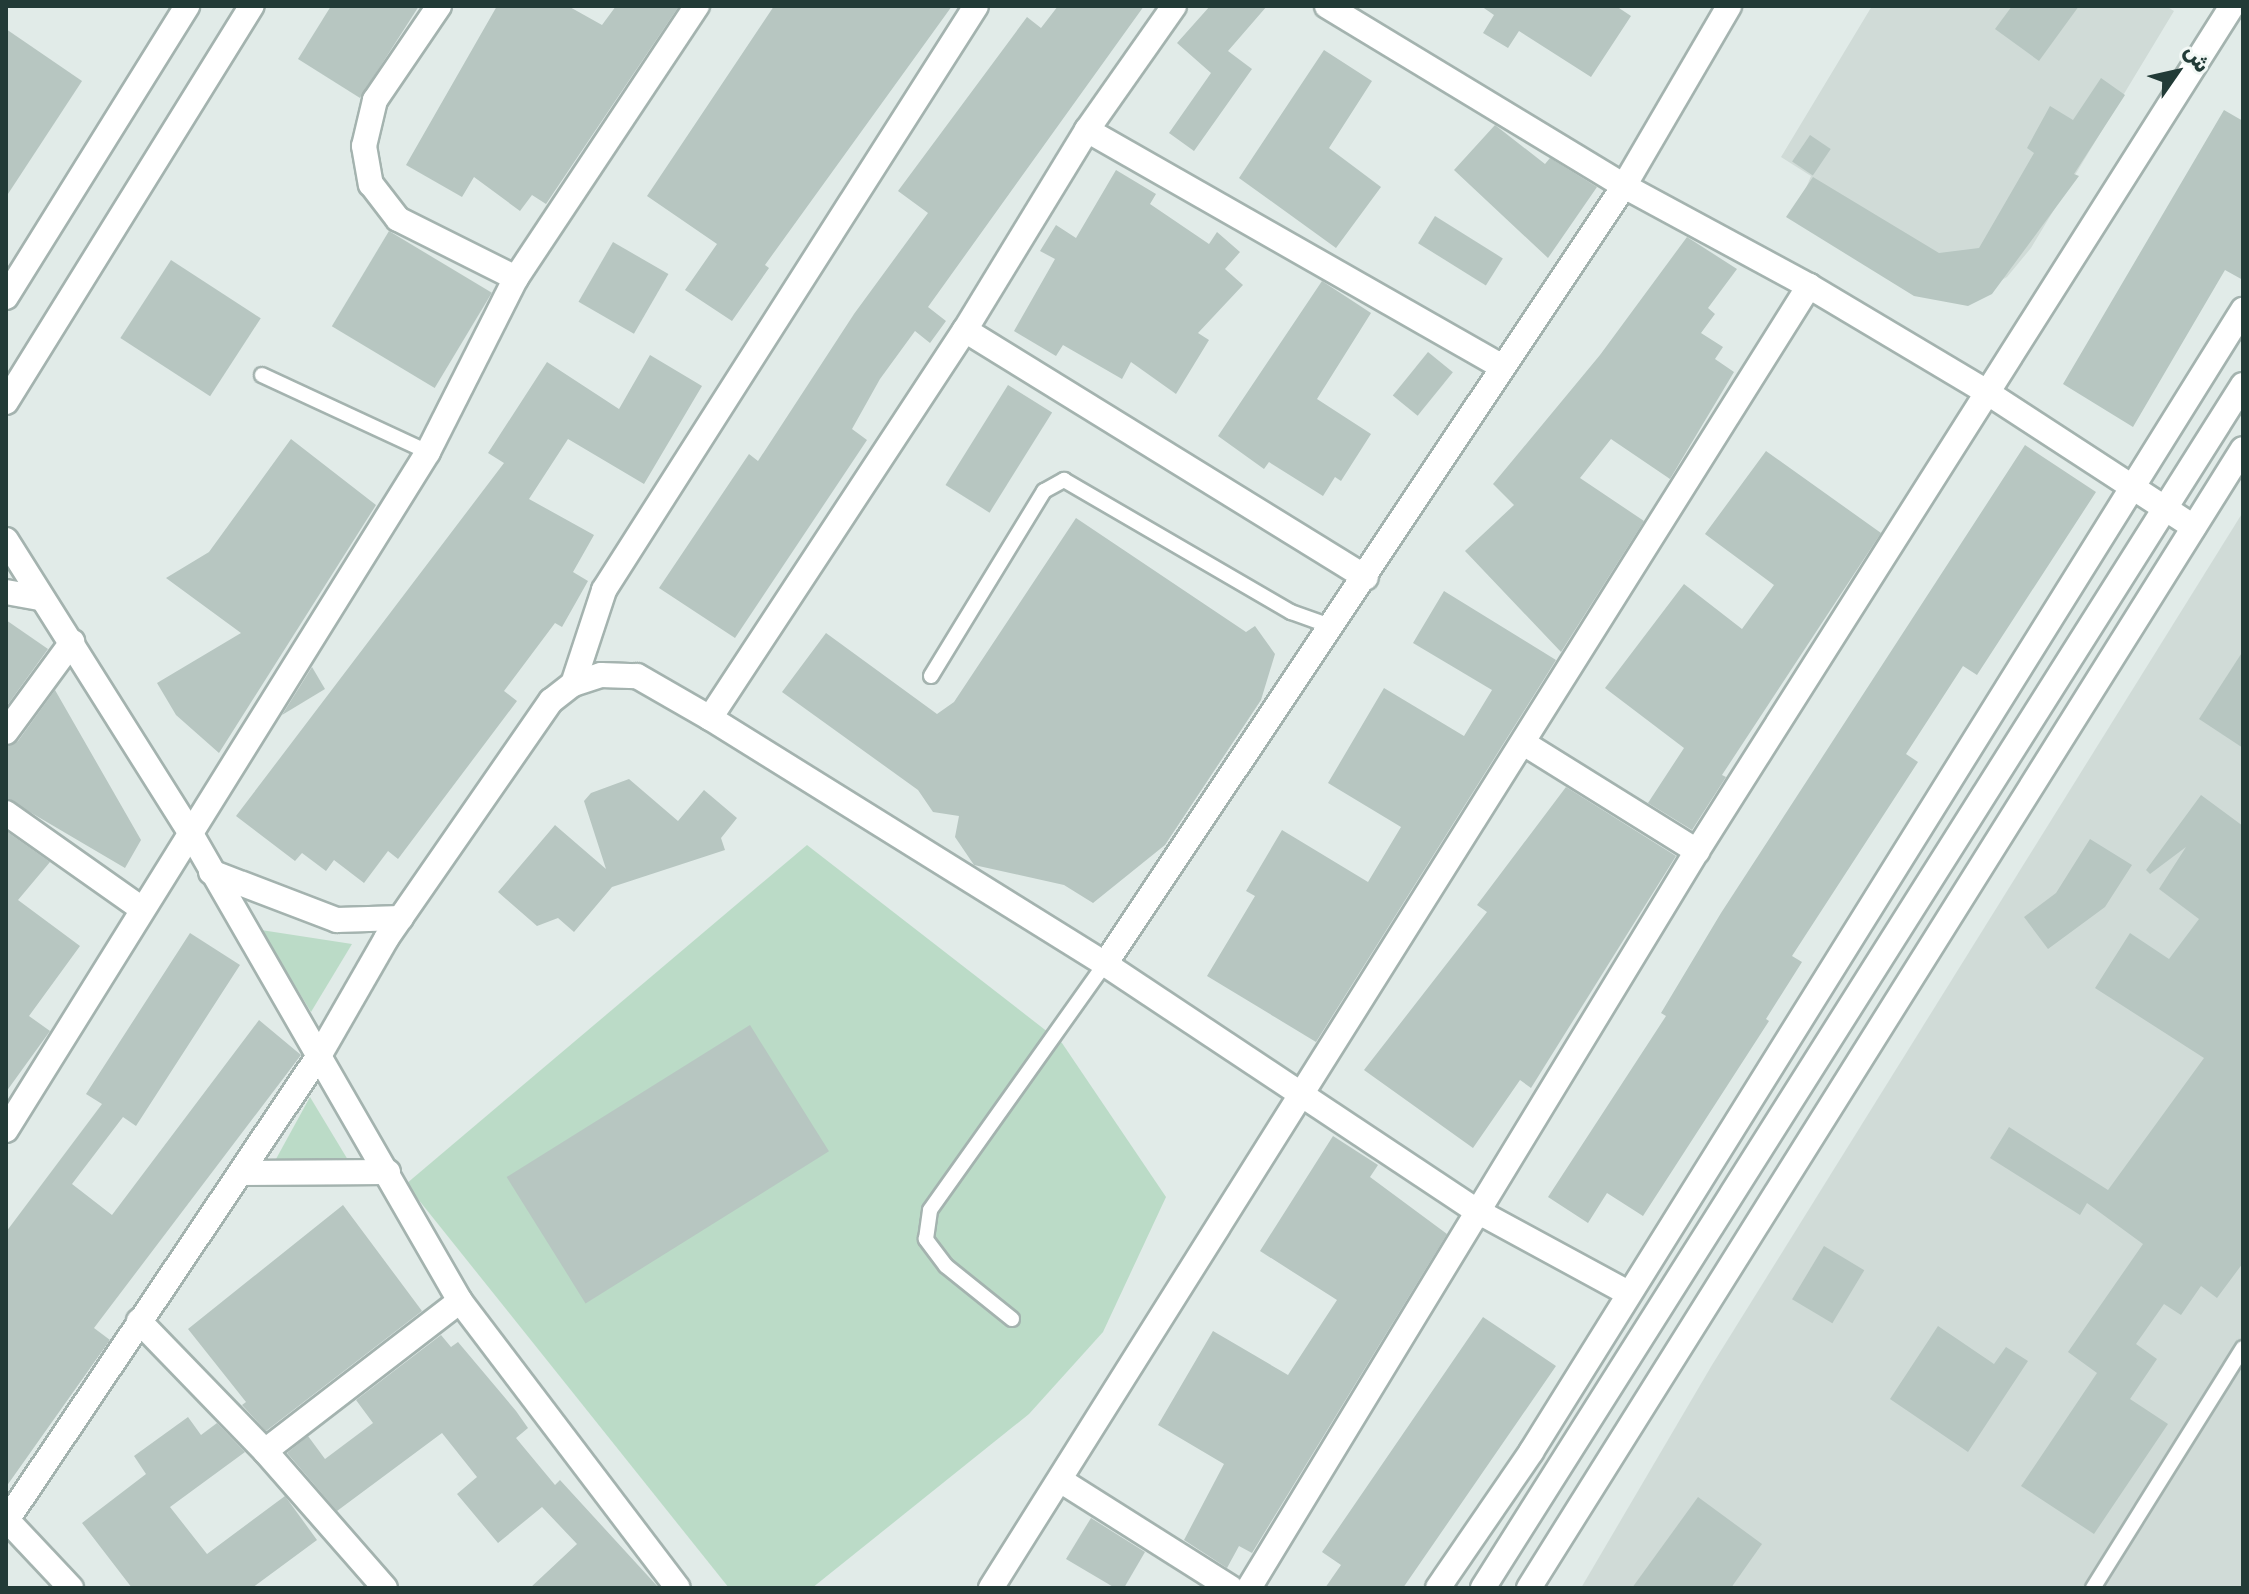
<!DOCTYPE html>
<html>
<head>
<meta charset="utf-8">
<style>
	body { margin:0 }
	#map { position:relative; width:2249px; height:1594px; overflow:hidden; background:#e1ebe8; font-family:Rubik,Cairo,sans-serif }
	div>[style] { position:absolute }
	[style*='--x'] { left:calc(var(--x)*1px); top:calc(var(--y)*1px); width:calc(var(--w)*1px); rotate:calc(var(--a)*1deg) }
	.built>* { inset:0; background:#d0dbd7 }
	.green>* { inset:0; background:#bbdbc7 }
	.building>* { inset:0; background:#b7c6c1; transform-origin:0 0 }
	.roads { filter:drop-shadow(2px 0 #a4b3af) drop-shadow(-2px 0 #a4b3af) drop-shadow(0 2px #a4b3af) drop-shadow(0 -2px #a4b3af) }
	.service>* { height:14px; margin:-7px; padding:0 7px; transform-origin:7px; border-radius:7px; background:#fff }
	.minor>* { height:24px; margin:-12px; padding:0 12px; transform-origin:12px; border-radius:12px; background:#fff }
	.secondary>* { height:24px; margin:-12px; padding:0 12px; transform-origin:12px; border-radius:12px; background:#fff }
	span { translate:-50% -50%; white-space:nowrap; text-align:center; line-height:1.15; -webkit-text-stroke:7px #f2f8f5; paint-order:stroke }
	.frame { position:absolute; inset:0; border:8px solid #223b37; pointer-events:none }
	.north { position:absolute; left:2137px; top:32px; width:80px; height:80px; -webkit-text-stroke:6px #f2f8f5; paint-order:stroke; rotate:56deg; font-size:22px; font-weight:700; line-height:32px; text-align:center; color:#223b37 }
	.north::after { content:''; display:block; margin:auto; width:28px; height:36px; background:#223b37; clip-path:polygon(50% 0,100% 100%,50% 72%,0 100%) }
</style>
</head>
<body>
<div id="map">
	<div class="built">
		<div style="clip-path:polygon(1872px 6px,2166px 6px,2174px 11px,2031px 248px,2007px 277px,1987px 288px,1800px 203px,1811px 176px,1781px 157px)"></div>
		<div style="clip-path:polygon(2243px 512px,2243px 1588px,1581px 1588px,1712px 1365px)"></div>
	</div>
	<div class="green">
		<div style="clip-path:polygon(807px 845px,1062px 1043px,1166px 1197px,1103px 1332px,1029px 1414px,812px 1588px,729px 1588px,406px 1184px)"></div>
		<div style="clip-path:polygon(261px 930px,352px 944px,311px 1012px)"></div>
		<div style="clip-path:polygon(310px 1097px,348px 1160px,276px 1159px)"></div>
	</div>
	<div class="building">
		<div style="clip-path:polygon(331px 6px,419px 6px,360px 98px,298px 59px)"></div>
		<div style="clip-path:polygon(497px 6px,568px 6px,602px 25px,616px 6px,679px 6px,546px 204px,532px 195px,520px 211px,474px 177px,462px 197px,406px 165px)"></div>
		<div style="clip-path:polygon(774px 6px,952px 6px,765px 265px,769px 268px,732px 321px,685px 290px,717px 244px,647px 196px)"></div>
		<div style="clip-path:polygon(1058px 6px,1144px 6px,928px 307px,946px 321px,930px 343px,915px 331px,880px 379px,852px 429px,867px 440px,735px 638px,659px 588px,749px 454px,758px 461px,854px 314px,928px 213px,898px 191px,1027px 17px,1041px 28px)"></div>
		<div style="clip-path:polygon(1210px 6px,1267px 6px,1228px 51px,1252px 69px,1194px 151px,1169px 133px,1211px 73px,1177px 43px)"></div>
		<div style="clip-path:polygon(1481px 6px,1616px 6px,1631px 16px,1591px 77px,1519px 31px,1508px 48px,1483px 33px,1494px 15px)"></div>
		<div style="clip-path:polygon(2012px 6px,2079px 6px,2039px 61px,1995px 29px)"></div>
		<div style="clip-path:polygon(6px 29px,82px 81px,6px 197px)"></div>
		<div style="clip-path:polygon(1324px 50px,1372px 81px,1329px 148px,1381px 187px,1336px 248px,1239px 178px)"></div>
		<div style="clip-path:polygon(2101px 78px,2125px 95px,2074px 174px,2079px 176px,1992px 294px,1968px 306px,1914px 296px,1786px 217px,1813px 177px,1939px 253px,1979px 248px,2034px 153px,2027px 148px,2050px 106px,2073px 120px)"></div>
		<div style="clip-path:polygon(2224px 110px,2243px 121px,2243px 280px,2225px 270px,2133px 427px,2063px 384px)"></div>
		<div style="clip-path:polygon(1495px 125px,1545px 164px,1550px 158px,1597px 187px,1548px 258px,1454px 170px)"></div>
		<div style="left:1810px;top:135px;width:25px;height:32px;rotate:34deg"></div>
		<div style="clip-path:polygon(1116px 170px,1156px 194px,1150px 204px,1209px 244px,1217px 232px,1240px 252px,1225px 269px,1243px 285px,1198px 333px,1209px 340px,1176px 394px,1131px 362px,1122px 379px,1063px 345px,1056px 356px,1014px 331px,1055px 259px,1040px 251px,1056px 225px,1076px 238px)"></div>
		<div style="left:1435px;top:216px;width:80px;height:32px;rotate:32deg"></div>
		<div style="left:389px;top:231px;width:120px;height:111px;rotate:31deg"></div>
		<div style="clip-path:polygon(1687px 237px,1737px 269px,1708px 308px,1715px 314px,1701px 333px,1723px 347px,1715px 359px,1734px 372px,1670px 479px,1611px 439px,1580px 478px,1644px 521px,1561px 652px,1465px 551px,1514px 505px,1493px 484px,1600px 355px)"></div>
		<div style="left:613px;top:242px;width:64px;height:69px;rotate:30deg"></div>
		<div style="left:171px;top:260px;width:107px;height:93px;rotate:33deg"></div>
		<div style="clip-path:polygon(1322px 281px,1371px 313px,1317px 399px,1371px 434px,1341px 481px,1335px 477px,1323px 496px,1269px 462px,1264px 469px,1218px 436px)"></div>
		<div style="left:1428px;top:352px;width:32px;height:56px;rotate:39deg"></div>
		<div style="clip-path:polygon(650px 355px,702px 386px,644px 484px,568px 439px,529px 499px,594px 535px,573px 572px,588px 581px,562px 627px,555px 623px,504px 691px,517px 701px,398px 859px,388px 851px,364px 883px,334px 860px,326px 871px,302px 853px,295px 861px,236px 816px,504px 463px,488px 453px,547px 362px,619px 409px)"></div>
		<div style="left:1008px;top:385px;width:52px;height:118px;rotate:32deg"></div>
		<div style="clip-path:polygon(291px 439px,376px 505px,219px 753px,176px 715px,157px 683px,241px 633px,166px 578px,209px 552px)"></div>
		<div style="clip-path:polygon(2025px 445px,2096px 492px,1977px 675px,1963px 666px,1906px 754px,1918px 762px,1792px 956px,1802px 962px,1766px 1019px,1769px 1021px,1643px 1216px,1607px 1193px,1588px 1223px,1548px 1197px,1666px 1016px,1661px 1013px,1721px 913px)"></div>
		<div style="clip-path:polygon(1766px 451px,1881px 533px,1722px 775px,1726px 777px,1692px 830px,1648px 803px,1684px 748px,1605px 688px,1684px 584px,1742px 629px,1774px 585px,1705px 534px)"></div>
		<div style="clip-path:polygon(1076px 518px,1246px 632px,1255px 626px,1275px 654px,1261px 700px,1165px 845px,1093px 903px,1064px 885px,974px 865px,955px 837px,959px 816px,933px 812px,918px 790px,782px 692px,826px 633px,937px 714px,954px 702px)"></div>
		<div style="clip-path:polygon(1444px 591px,1556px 660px,1316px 1042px,1207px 976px,1255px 896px,1246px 891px,1282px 830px,1368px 882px,1401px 827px,1328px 783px,1384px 688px,1464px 736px,1492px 690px,1413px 643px)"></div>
		<div style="clip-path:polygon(6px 620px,48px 649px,6px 707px)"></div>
		<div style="clip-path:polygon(2243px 651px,2243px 748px,2199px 719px)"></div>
		<div style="clip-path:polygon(312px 667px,325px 689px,282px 715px)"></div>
		<div style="clip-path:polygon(55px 690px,141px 840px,125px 868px,6px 798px,6px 747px,18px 741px)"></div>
		<div style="clip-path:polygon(629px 779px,678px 821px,704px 790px,737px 818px,721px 838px,725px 850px,612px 887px,574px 932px,558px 918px,537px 926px,498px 892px,555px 825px,606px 869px,584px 801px,591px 793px)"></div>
		<div style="clip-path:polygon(1566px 787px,1676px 856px,1531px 1088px,1520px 1080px,1473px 1148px,1364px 1070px,1487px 912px,1477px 905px)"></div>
		<div style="clip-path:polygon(2201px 795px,2243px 826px,2243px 1263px,2217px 1298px,2201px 1286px,2181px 1315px,2164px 1304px,2136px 1344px,2157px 1359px,2130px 1399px,2168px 1424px,2094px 1534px,2021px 1486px,2097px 1373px,2068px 1352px,2143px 1244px,2087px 1203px,2080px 1215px,1990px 1158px,2009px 1127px,2108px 1190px,2204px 1058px,2095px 988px,2130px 933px,2169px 959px,2199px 919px,2159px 889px,2186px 847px,2150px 874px,2146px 870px)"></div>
		<div style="clip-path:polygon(6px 831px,50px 862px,18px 900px,80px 946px,29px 1016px,50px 1031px,6px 1092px)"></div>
		<div style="clip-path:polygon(2090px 839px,2132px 865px,2105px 907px,2048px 949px,2024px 917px,2056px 893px)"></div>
		<div style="clip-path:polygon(190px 933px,240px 965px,136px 1126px,123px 1117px,72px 1184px,112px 1215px,259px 1020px,301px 1055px,94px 1328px,110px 1340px,6px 1487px,6px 1232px,102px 1104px,86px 1094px)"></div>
		<div style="left:750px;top:1025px;width:149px;height:287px;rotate:58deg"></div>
		<div style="clip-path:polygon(1333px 1136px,1378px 1165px,1370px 1177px,1447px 1234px,1252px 1553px,1239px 1546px,1227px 1568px,1184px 1540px,1224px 1464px,1158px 1425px,1213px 1331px,1288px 1375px,1337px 1300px,1260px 1251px)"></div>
		<div style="clip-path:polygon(343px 1205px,422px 1311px,266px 1431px,242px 1405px,246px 1402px,188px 1329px)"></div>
		<div style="left:1824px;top:1246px;width:47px;height:62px;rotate:31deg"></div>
		<div style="clip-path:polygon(1483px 1317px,1556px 1366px,1403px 1588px,1325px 1588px,1341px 1565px,1322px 1552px)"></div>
		<div style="clip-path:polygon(1938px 1326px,1994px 1364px,2006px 1347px,2028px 1361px,1968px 1452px,1890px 1399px)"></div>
		<div style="clip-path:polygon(441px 1335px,451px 1347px,458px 1342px,516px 1411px,528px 1428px,516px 1438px,555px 1485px,560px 1480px,659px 1588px,530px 1588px,577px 1544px,542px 1507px,498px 1543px,457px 1494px,477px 1477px,442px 1433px,337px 1511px,287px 1453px,308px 1436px,325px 1459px,373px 1423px,356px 1400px)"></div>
		<div style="clip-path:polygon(188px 1417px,201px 1435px,217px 1423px,245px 1452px,170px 1507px,207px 1554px,285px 1496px,317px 1540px,252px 1588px,132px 1588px,82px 1523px,146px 1474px,134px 1456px)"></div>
		<div style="clip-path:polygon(1698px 1497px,1762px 1544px,1731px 1588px,1632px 1588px)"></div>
		<div style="clip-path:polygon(1091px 1518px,1145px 1552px,1124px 1588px,1115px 1588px,1066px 1559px)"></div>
	</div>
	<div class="roads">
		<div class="service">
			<div style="--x:262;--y:375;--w:183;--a:24.9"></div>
			<div style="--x:931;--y:676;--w:217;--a:-58.6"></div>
			<div style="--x:1044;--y:491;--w:23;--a:-29"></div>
			<div style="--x:1064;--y:480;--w:263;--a:30.2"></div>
			<div style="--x:1291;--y:612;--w:45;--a:19.7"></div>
			<div style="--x:1012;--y:1319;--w:85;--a:-141.2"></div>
			<div style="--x:946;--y:1266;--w:34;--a:-127"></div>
			<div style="--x:926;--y:1239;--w:29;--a:-82"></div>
			<div style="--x:930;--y:1210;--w:302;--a:-54.6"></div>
			<div style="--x:2093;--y:1588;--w:283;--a:-58"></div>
		</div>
		<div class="minor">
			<div style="--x:439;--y:6;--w:114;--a:124.2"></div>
			<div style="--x:375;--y:100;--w:47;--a:103.4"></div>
			<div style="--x:364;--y:146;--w:39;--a:80"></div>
			<div style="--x:371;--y:184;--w:44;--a:52.4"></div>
			<div style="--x:398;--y:219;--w:132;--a:26.6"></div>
			<div style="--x:1327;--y:6;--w:347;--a:31.2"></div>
			<div style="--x:1624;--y:186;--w:210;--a:28.4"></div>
			<div style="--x:1809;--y:286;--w:205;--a:30.8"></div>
			<div style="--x:1985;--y:391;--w:249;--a:33.1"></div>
			<div style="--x:1087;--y:130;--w:477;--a:29.7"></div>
			<div style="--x:965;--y:330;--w:471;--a:31.7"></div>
			<div style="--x:6;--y:540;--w:347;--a:57.8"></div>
			<div style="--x:191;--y:834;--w:539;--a:60.06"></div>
			<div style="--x:460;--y:1301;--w:360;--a:52.8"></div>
			<div style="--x:6;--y:592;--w:35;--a:10"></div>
			<div style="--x:573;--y:684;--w:99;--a:-71.7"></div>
			<div style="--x:604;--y:590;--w:692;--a:-57.5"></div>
			<div style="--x:710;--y:718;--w:464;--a:-56.7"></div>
			<div style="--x:965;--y:330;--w:234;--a:-58.6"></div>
			<div style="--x:1087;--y:130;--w:151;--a:-54.9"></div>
			<div style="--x:6;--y:732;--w:112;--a:-53.7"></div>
			<div style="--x:1525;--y:744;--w:203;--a:31.9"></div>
			<div style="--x:6;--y:813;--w:166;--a:35.2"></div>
			<div style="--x:211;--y:872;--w:135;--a:20.9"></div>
			<div style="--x:337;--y:920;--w:64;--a:-1.8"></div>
			<div style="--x:1105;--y:964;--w:935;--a:-56.29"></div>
			<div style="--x:1624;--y:186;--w:208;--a:-59.7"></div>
			<div style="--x:6;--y:1130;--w:799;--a:-58.1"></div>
			<div style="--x:428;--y:452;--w:195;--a:-63.2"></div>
			<div style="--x:516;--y:278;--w:327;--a:-56.4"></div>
			<div style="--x:241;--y:1173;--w:147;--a:-0.4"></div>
			<div style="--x:139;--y:1321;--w:181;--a:45.9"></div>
			<div style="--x:265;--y:1451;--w:182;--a:48.8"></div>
			<div style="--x:265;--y:1451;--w:246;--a:-37.6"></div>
			<div style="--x:1060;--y:1480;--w:202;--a:32.3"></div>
			<div style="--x:71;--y:1588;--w:93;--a:-133.3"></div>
			<div style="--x:7;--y:1520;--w:561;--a:-56.11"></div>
			<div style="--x:320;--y:1054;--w:133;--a:-60.1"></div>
			<div style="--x:386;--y:939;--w:290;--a:-55.3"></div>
			<div style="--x:551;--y:701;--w:28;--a:-38"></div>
			<div style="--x:573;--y:684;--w:29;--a:-18"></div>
			<div style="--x:601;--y:675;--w:36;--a:2"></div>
			<div style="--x:637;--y:676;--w:84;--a:29.9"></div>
			<div style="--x:710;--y:718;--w:465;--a:31.9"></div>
			<div style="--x:1105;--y:964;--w:447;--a:33.6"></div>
			<div style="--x:1477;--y:1211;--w:170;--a:28.5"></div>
			<div style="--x:991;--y:1588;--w:1538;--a:-57.86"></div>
			<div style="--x:1249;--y:1588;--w:862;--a:-58.71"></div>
			<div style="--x:1697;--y:851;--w:1000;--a:-57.66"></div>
			<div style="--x:1529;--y:1588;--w:1344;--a:-57.92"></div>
		</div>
		<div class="secondary">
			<div style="--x:6;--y:297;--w:343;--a:-58.1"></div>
			<div style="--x:6;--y:402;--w:466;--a:-58.2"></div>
			<div style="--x:1438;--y:1588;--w:165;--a:-55.6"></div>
			<div style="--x:1531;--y:1452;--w:1346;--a:-58.06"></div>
			<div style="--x:1483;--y:1588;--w:1423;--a:-57.72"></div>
		</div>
	</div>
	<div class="frame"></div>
	<div class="north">ش</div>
</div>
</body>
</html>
